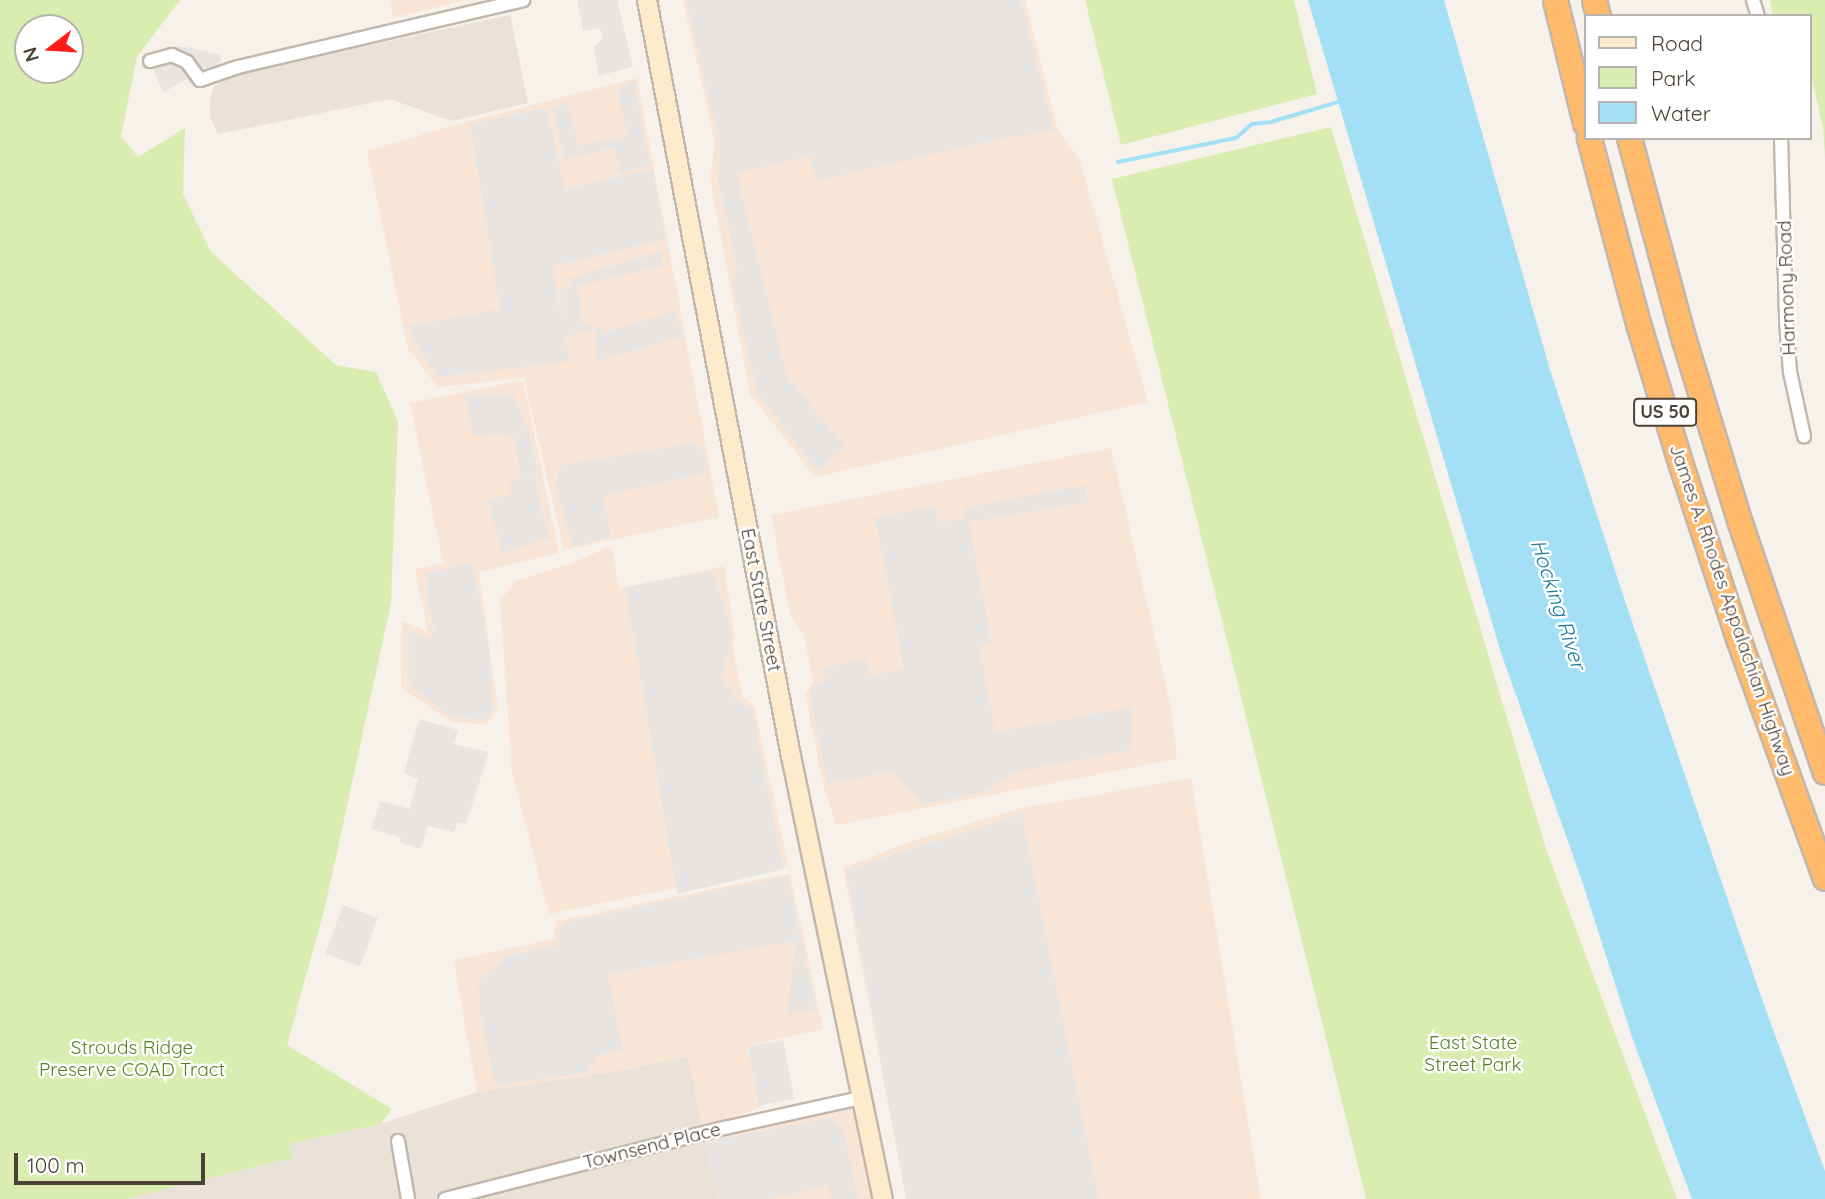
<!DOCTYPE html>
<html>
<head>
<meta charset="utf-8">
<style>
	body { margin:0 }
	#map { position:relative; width:1825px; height:1199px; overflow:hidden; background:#f6f1ea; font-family:Quicksand,sans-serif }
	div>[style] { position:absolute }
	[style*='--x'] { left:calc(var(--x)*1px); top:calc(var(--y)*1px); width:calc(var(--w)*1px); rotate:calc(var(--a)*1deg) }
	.residential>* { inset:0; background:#eae2d8 }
	.commercial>* { inset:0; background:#f9e5d5 }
	.green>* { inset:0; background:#daedb0 }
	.parking>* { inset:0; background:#e8e4e2; transform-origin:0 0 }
	.water>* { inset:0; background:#a3e0f6 }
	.stream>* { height:3.5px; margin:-1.75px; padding:0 1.75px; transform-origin:1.75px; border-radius:1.75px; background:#a3e0f6 }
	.roads { filter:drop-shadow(2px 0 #c3b7ac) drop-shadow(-2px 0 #c3b7ac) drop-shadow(0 2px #c3b7ac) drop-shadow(0 -2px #c3b7ac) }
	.street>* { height:12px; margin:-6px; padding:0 6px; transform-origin:6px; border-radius:6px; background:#fff }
	.secondary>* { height:18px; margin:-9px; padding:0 9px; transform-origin:9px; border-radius:9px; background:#ffebcb }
	.highway>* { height:23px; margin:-11.5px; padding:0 11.5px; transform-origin:11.5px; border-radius:11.5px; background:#ffba6c }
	span { translate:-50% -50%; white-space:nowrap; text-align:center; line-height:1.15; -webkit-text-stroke:5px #fff; paint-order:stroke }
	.shield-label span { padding:2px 5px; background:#fff; border:2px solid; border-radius:5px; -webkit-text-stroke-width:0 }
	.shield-label { font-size:18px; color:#4b4137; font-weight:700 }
	.street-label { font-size:19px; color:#4b4137 }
	.park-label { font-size:19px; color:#558324 }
	.water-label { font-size:21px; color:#227b9e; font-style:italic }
	.legend { position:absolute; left:1584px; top:14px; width:228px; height:126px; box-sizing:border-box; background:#fff; border:2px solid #b7b3af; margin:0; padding:9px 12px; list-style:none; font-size:21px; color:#4b4137 }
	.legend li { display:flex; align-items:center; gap:14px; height:35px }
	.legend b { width:35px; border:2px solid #b7b3af }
	.north { position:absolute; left:14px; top:14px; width:70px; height:70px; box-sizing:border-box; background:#fff; border:2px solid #b7b3af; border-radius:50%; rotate:253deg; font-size:19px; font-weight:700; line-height:28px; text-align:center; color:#4b4137 }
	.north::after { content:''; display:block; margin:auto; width:24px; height:32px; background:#ff1b18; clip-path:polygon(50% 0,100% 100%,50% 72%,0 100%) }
	.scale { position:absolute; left:14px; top:1153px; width:191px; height:32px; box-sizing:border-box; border:4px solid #4b4137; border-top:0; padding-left:9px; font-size:21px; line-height:24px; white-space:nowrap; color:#4b4137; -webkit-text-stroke:5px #fff; paint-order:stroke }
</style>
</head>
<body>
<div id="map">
	<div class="residential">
		<div style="clip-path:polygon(510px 15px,528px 103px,451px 121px,390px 99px,218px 134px,210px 117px,210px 100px,214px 86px,234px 74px)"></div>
		<div style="clip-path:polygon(688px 1056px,718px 1199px,40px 1199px,380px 1124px,477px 1092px,624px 1070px)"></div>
	</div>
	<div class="commercial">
		<div style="clip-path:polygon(390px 0,466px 0,393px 18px)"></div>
		<div style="clip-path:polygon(683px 0,1025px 0,1058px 130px,1079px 158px,1148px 402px,815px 477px,750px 394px,710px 177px,715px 143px)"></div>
		<div style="clip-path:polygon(637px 78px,719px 517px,564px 550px,524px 378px,438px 387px,408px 349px,367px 151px,454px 125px)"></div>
		<div style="clip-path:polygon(523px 380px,559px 553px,479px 572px,498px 710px,485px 725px,450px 721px,401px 688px,402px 621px,428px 632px,415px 569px,443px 563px,410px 403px)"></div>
		<div style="clip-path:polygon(1111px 448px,1170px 703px,1177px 759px,837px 825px,824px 789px,805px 694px,813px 682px,804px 635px,790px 614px,771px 515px)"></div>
		<div style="clip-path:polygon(611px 546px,619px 589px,724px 566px,735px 637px,733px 647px,742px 696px,754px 706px,788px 865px,549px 914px,512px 772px,500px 601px,515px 581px,570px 564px)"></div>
		<div style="clip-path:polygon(1191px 778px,1261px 1199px,906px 1199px,843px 868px,915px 840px,1021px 808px)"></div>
		<div style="clip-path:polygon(790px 873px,823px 1029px,747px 1046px,761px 1107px,702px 1128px,688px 1056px,624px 1070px,477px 1092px,454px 960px,554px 939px,557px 921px)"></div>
		<div style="clip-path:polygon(861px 1098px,883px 1199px,718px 1199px,704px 1140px)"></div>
	</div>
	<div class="green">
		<div style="clip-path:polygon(evenodd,0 0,180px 0,137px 57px,121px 136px,138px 157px,185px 128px,183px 194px,211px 252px,336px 365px,376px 372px,398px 422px,391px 603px,326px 903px,287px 1045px,392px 1109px,380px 1124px,289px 1144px,292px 1158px,125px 1199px,0 1199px,0 0,70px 28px,70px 70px,28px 70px,28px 28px,70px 28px)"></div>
		<div style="clip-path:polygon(1085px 0,1294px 0,1317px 94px,1121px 145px)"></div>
		<div style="clip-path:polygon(1770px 0,1825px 0,1825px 156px,1823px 129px,1809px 64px,1809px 16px,1773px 16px)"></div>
		<div style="clip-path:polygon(1331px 127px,1546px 849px,1677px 1199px,1366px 1199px,1112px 179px)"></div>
	</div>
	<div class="parking">
		<div style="clip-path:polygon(577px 0,617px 0,633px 67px,598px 76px,594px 47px,603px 38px,600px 28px,583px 31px)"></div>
		<div style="clip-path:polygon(686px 0,1021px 0,1054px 131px,999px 139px,816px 181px,810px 156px,737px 173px,787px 376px,846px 447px,817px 470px,757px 393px,733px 287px,737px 268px,718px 179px,720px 148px)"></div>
		<div style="clip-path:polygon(169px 46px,186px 47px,222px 55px,220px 63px,191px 84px,186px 79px,163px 93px,150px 61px,154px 53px)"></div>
		<div style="clip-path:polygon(634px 80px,650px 165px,619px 174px,615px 148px,564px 159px,553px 107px,568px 104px,578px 145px,628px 136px,617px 90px)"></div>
		<div style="clip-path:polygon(547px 108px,565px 189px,653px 169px,665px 239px,553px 266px,562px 323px,560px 289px,571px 286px,568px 279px,661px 251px,663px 266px,578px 286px,582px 322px,609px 331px,675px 311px,685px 336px,596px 361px,595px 329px,565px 337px,569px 362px,438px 377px,412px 338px,409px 326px,500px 309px,470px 124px)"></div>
		<div style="clip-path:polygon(514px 395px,528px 430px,537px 468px,535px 479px,549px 538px,501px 553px,489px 500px,511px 494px,510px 483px,521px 475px,514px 437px,499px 434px,474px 436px,464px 396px)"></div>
		<div style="clip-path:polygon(695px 442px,702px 450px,707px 463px,705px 473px,603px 496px,611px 537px,573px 547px,556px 487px,560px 466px)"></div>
		<div style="clip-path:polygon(1085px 485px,1088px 502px,969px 522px,992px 643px,980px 646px,995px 732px,1132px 707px,1131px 750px,1015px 772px,985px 792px,923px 804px,893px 771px,827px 784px,809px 688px,825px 680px,823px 667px,867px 658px,871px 676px,904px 669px,875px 517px,934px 506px,938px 522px,965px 519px,964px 508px)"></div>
		<div style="clip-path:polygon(473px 562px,489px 650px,493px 710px,483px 720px,452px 717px,409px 685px,409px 630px,429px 639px,434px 631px,425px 587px,426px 573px)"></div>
		<div style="clip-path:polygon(712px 571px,725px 606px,732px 638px,722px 677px,734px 697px,752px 710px,784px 869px,677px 894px,625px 587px)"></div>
		<div style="clip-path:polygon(419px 719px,458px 730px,454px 744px,489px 752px,466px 824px,458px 822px,454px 832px,428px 826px,421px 849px,400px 842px,401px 838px,371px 829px,380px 801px,410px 809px,418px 779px,404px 773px)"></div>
		<div style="clip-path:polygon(1022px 814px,1099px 1199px,906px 1199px,846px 870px)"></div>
		<div style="clip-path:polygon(788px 876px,816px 1009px,787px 1014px,796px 941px,608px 974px,623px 1050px,599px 1055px,585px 1073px,495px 1085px,480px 1013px,478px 981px,507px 956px,557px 945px,562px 923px)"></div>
		<div style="left:343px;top:905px;width:37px;height:52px;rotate:20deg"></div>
		<div style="left:783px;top:1040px;width:60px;height:36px;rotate:79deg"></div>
		<div style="clip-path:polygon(830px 1118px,844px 1131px,858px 1199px,831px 1199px,828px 1185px,771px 1199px,718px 1199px,705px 1142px)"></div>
	</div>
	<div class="water">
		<div style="clip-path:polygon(1308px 0,1444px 0,1551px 373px,1625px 601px,1764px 1005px,1825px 1171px,1825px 1199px,1692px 1199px,1633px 1040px,1582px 881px,1501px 653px)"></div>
	</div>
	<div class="stream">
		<div style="--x:1118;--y:162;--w:120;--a:-11.5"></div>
		<div style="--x:1236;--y:138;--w:21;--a:-41"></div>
		<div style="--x:1252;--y:124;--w:19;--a:-6"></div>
		<div style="--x:1271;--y:122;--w:70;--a:-16.6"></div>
	</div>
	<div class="roads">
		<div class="street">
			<div style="--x:1753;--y:0;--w:17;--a:73"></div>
			<div style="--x:150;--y:61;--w:23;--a:-15"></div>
			<div style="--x:172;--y:55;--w:17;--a:25"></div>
			<div style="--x:187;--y:62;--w:22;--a:54"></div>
			<div style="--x:200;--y:80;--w:40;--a:-18.9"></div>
			<div style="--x:238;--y:67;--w:293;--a:-13.2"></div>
			<div style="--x:1781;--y:138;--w:183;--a:88.4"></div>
			<div style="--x:1786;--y:321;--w:51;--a:85.5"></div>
			<div style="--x:1790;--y:372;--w:66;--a:77.7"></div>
			<div style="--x:398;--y:1141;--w:59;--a:80.2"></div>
			<div style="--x:445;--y:1199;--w:288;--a:-14.3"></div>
			<div style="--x:724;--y:1128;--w:140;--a:-12.4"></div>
		</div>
		<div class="secondary">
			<div style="--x:647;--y:0;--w:770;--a:79.22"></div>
			<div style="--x:791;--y:756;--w:452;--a:78.3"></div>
		</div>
		<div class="highway">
			<div style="--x:1555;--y:0;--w:127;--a:76.3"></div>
			<div style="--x:1594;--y:0;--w:16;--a:76"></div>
			<div style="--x:1589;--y:138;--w:191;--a:75.2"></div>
			<div style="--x:1638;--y:323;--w:148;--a:73.2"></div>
			<div style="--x:1681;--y:465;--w:185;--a:71.8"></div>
			<div style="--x:1739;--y:641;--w:252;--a:70.1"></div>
			<div style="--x:1629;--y:138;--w:209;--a:74.8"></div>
			<div style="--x:1684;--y:340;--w:191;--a:73"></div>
			<div style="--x:1740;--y:523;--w:263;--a:71.2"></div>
		</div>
	</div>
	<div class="shield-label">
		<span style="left:1665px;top:412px">US 50</span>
	</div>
	<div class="street-label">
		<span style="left:1787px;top:288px;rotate:-92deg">Harmony Road</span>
		<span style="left:761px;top:600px;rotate:79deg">East State Street</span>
		<span style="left:1732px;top:610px;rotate:71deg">James A. Rhodes Appalachian Highway</span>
		<span style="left:652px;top:1146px;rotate:-14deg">Townsend Place</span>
	</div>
	<div class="park-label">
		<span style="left:1473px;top:1054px">East State<br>Street Park</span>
		<span style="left:132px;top:1059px">Strouds Ridge<br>Preserve COAD Tract</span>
	</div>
	<div class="water-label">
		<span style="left:1559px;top:604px;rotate:72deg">Hocking River</span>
	</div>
	<ul class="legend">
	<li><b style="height:9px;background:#ffebcb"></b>Road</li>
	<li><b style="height:19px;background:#daedb0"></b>Park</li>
	<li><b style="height:19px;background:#a3e0f6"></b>Water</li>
	</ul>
	<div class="north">N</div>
	<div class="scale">100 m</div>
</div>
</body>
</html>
